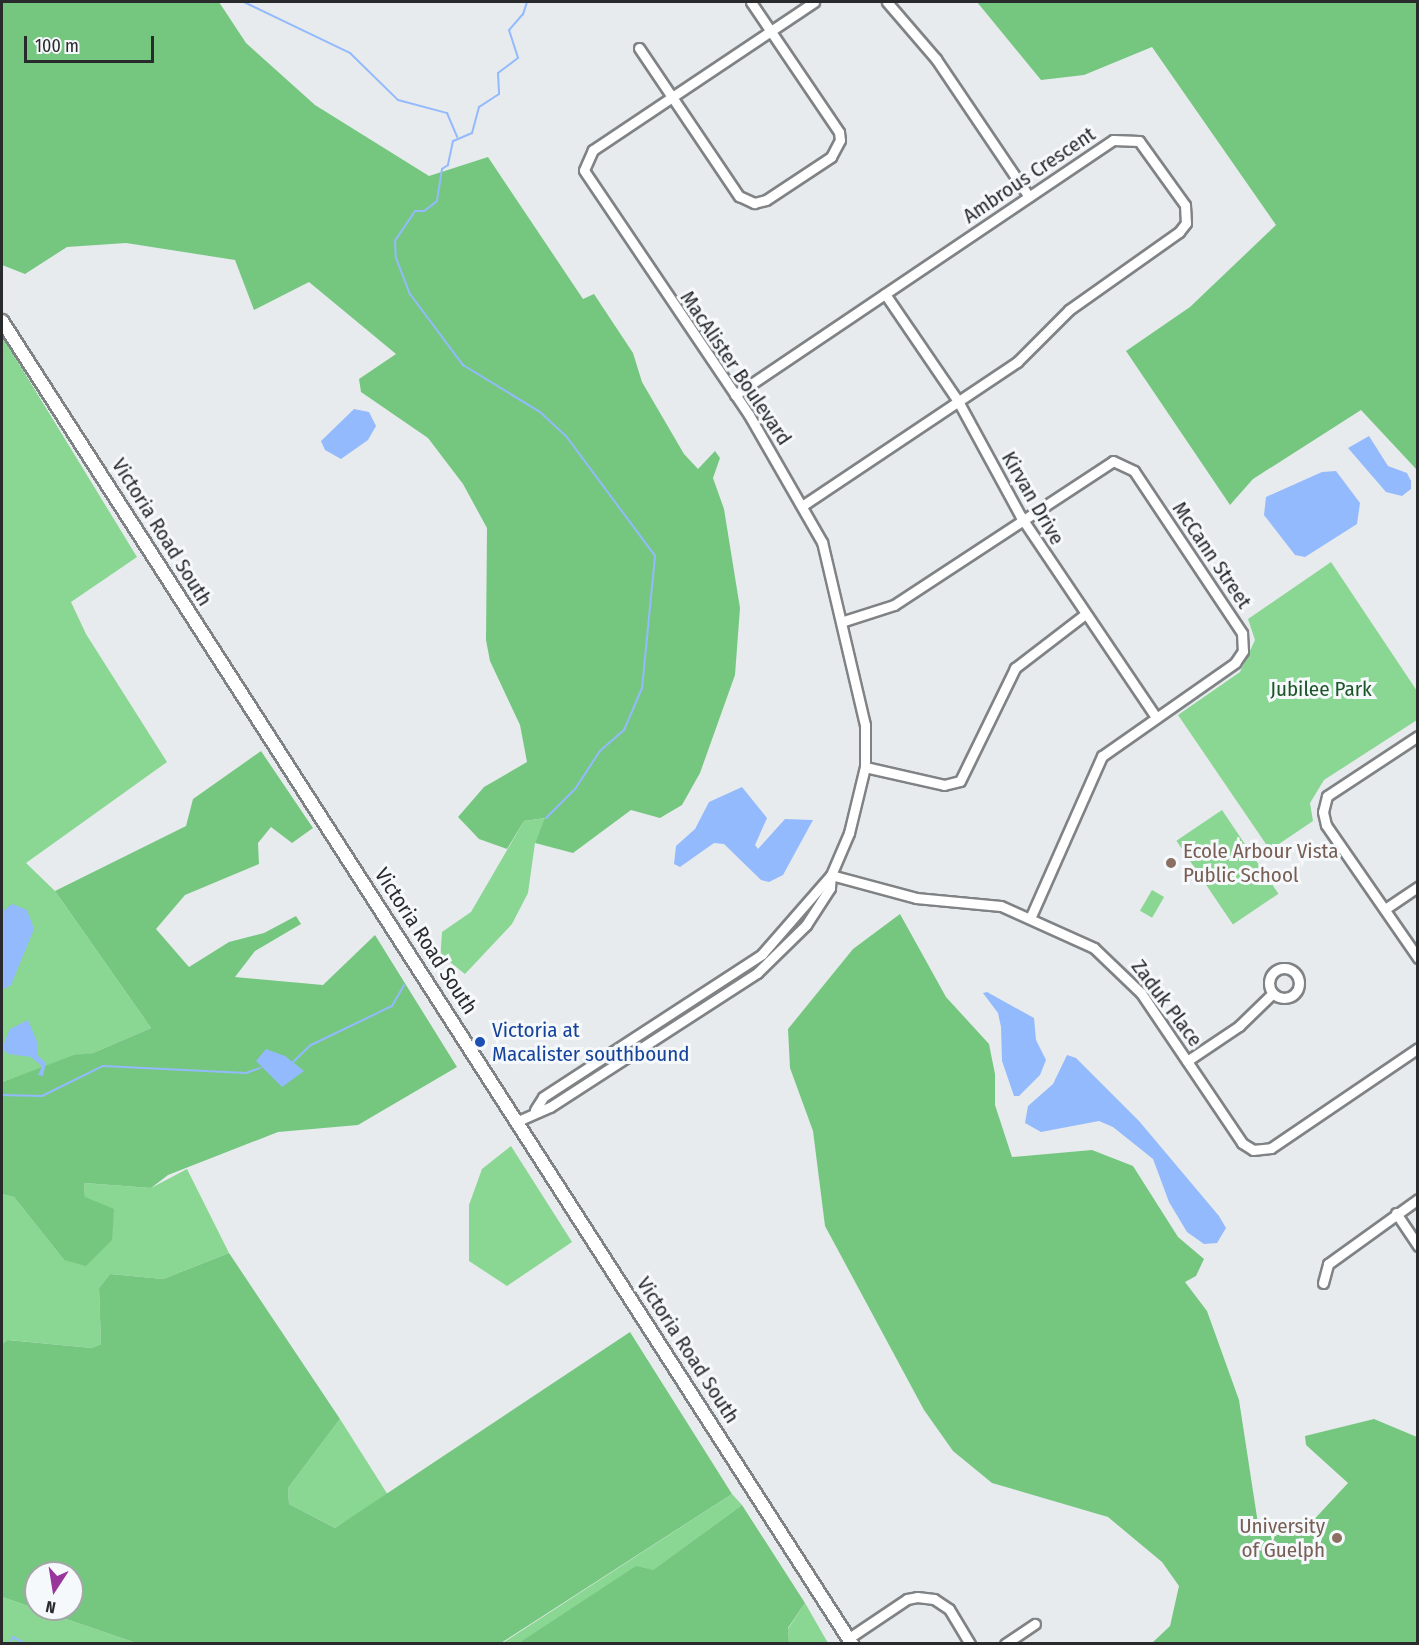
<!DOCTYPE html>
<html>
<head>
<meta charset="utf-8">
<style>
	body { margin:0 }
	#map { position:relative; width:1419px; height:1645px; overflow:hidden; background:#e8ebee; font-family:"Fira Sans Condensed",sans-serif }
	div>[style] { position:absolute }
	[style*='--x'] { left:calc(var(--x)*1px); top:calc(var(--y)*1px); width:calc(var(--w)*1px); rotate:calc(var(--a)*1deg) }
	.green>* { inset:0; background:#8ad693; transform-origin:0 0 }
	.forest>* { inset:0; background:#75c780 }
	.water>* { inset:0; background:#93bafc }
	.stream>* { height:2px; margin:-1px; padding:0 1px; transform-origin:1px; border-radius:1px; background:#93bafc }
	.roads { filter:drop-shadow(2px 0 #808385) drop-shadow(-2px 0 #808385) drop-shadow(0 2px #808385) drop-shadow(0 -2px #808385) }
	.minor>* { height:9px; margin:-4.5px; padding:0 4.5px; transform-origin:4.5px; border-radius:4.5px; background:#fff }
	.minor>.ring { margin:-4.5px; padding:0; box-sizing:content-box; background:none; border:9px solid #fff; border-radius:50% }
	.major>* { height:12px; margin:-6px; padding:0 6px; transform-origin:6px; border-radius:6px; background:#fff }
	.dots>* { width:16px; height:16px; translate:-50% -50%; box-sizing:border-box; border:3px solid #f6f9fb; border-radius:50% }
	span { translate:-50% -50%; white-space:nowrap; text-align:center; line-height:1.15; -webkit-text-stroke:6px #f6f9fb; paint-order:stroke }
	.street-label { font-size:21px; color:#292a2b }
	.park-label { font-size:21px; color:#1c5527 }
	.education-label { font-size:21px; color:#785e54 }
	.left { translate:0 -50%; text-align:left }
	.right { translate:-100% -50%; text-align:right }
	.transit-label { font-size:21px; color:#164399 }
	.frame { position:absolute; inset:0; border:3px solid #292a2b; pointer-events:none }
	.north { position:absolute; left:24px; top:1561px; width:60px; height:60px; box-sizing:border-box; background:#f6f9fb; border:2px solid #a4a6a8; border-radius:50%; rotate:192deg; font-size:16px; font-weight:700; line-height:24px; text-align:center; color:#292a2b }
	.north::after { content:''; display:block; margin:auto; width:21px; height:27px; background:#98369c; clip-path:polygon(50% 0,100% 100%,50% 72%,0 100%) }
	.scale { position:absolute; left:24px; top:36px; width:130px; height:27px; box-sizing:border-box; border:3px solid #292a2b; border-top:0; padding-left:8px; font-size:18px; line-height:21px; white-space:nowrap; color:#292a2b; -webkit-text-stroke:4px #f6f9fb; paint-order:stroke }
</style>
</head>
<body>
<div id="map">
	<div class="green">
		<div style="clip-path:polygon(2px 336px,137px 557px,71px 602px,86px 634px,167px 762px,26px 863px,55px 891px,151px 1028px,93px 1053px,74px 1056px,2px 1082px)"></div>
		<div style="clip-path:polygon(1331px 562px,1417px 691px,1417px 720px,1324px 780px,1310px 803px,1313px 821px,1270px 850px,1178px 715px,1240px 672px,1255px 640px,1248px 619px)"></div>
		<div style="left:1222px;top:810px;width:101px;height:55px;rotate:56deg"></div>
		<div style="clip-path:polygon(546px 818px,535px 843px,528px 893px,512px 924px,465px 974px,450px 962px,440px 962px,442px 932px,471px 912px,524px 821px)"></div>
		<div style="left:1152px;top:890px;width:14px;height:24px;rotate:30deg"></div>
		<div style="clip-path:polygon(511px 1146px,572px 1242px,507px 1286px,469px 1261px,469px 1205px,482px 1169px)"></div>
		<div style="clip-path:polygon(187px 1169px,229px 1253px,163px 1279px,110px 1274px,99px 1288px,101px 1344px,92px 1348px,9px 1340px,2px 1344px,2px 1194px,14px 1197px,64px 1260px,85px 1197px,84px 1183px,151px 1188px)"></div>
		<div style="clip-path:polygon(340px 1419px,388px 1495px,335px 1528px,289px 1504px,288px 1488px)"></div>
		<div style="clip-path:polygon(732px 1494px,742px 1505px,652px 1571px,519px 1643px,501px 1644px)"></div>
		<div style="clip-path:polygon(2px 1597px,136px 1643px,2px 1644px)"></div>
		<div style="clip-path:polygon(805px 1603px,828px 1643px,789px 1643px,788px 1629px)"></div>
	</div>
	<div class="forest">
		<div style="clip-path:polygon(2px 2px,219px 2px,246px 43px,315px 105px,429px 176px,488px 157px,583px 299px,594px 294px,633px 353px,642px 382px,684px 454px,698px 469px,715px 451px,720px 458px,713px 478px,724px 509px,740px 608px,735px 675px,700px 773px,682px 805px,660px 818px,631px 810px,573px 853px,535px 843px,545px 818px,524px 821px,507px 849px,479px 839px,458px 817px,484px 787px,527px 762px,520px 725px,490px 661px,486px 640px,487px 528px,463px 484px,428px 438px,361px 392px,359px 379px,396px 354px,309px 282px,254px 310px,235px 260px,126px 243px,67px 247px,25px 274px,2px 265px)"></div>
		<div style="clip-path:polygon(977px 2px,1417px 2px,1417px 470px,1361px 410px,1253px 479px,1230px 505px,1126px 351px,1190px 307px,1276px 225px,1152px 47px,1084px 75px,1041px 80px)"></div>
		<div style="clip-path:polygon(261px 751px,313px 828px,292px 843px,271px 827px,258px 843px,259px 864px,185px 895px,156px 929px,189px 967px,229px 942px,264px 933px,296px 916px,301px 924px,255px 951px,235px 977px,323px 985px,375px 935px,457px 1067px,358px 1125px,278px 1132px,168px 1175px,151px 1188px,84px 1183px,85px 1197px,114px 1209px,112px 1240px,86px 1266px,64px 1260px,14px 1197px,2px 1194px,2px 1082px,74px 1055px,93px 1053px,151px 1028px,55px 891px,186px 826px,193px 799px)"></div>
		<div style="clip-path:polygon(900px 914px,946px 997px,989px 1044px,995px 1074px,995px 1105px,1012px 1157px,1092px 1150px,1133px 1166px,1178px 1237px,1204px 1259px,1196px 1276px,1185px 1282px,1207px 1311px,1239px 1400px,1259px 1530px,1278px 1535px,1308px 1526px,1348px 1483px,1306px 1445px,1305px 1436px,1374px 1419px,1417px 1437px,1417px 1643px,1152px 1643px,1170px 1626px,1179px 1586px,1162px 1562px,1108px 1517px,992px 1483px,953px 1451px,924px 1410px,825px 1226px,813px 1131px,790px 1068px,788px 1029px,853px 949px)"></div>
		<div style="clip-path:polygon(evenodd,229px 1253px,340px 1419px,288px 1488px,289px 1504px,335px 1528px,630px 1332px,732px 1494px,501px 1643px,136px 1643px,2px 1597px,2px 1344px,8px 1340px,92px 1348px,101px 1344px,99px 1288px,110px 1274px,163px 1279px,229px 1253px,36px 1573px,72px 1573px,72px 1609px,36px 1609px,36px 1573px)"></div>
		<div style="clip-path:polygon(742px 1505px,805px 1603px,788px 1628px,789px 1643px,519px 1643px,636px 1566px,653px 1570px)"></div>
	</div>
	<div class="water">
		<div style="clip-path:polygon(354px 409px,369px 412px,376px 426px,368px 440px,341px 459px,325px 450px,321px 441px)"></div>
		<div style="clip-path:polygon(1369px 436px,1388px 466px,1407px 473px,1411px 481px,1411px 489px,1402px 496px,1386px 492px,1348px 448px)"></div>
		<div style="clip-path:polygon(1336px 471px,1360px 503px,1357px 524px,1305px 557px,1295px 555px,1264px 515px,1266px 497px,1322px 472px)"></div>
		<div style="clip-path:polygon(742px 787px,767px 818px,755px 845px,758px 849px,785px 819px,813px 820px,783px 875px,769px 882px,761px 880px,724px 844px,714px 843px,680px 867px,674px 864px,676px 846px,695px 829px,709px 802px)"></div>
		<div style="clip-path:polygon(12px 904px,27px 910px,34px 929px,11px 985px,2px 990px,2px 912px)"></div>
		<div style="clip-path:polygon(987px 992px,1034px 1018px,1036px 1040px,1046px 1060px,1040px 1075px,1019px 1096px,1014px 1096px,1002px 1061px,1001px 1027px,998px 1013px,983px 993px)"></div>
		<div style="clip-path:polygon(28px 1020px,38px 1044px,37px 1055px,46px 1063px,43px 1076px,38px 1075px,42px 1066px,31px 1057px,8px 1054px,2px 1048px,10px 1029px)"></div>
		<div style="clip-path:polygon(266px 1049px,285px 1056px,304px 1071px,282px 1087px,256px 1061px)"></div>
		<div style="clip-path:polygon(1067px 1055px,1076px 1058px,1139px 1121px,1219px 1216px,1226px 1228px,1217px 1243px,1204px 1244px,1187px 1232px,1169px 1202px,1153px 1159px,1113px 1127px,1099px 1121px,1041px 1132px,1025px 1123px,1028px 1106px,1053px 1084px)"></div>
	</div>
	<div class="stream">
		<div style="--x:244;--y:2;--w:118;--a:25.7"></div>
		<div style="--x:350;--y:53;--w:67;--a:44.4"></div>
		<div style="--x:398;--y:100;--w:51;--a:14.9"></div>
		<div style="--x:447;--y:113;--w:26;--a:67"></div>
		<div style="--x:527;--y:2;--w:13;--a:108"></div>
		<div style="--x:523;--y:14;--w:21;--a:131"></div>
		<div style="--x:509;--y:30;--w:29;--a:72"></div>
		<div style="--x:518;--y:58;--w:25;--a:143"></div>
		<div style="--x:498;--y:73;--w:21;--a:87"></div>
		<div style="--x:499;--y:94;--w:24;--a:147"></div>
		<div style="--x:479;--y:107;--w:27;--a:105"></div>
		<div style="--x:472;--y:133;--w:21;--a:157"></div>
		<div style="--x:453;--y:141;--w:25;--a:102"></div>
		<div style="--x:448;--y:165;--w:7;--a:146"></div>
		<div style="--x:442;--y:169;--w:32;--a:99"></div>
		<div style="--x:437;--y:201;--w:16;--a:142"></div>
		<div style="--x:424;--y:211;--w:9;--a:180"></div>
		<div style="--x:415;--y:211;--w:36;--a:124"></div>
		<div style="--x:395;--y:241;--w:17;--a:87"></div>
		<div style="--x:396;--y:258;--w:39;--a:69"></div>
		<div style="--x:410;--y:294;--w:89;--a:53.3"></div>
		<div style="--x:463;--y:365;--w:90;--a:31.4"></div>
		<div style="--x:540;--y:412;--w:35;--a:43"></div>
		<div style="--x:566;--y:436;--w:149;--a:53.4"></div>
		<div style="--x:655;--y:556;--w:133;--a:95.6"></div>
		<div style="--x:642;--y:688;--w:46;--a:113.2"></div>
		<div style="--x:624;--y:730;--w:32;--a:139"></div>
		<div style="--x:600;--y:751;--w:45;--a:123.3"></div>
		<div style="--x:575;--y:789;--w:41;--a:135"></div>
		<div style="--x:291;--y:1064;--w:28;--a:-44"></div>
		<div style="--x:311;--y:1045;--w:90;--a:-25.7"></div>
		<div style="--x:392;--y:1006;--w:24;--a:-60"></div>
		<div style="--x:2;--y:1095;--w:40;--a:1.4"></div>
		<div style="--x:42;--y:1096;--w:68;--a:-26.2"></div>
		<div style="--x:103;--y:1066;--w:143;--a:2.8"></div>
		<div style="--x:246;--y:1073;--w:15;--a:-20"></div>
		<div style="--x:9;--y:1644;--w:8;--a:-60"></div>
		<div style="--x:13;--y:1637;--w:15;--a:28"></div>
	</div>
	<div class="roads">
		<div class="minor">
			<div style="--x:887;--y:2;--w:75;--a:49.3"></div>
			<div style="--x:936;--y:59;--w:166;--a:56"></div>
			<div style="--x:639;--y:48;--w:179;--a:56"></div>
			<div style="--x:739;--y:196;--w:17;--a:25"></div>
			<div style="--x:754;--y:203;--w:12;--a:-14"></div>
			<div style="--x:766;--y:200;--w:78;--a:-33.5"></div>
			<div style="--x:831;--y:157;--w:19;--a:-62"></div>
			<div style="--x:840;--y:140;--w:8;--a:-97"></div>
			<div style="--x:839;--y:132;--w:157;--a:-124.1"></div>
			<div style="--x:885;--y:294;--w:130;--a:55.7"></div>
			<div style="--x:958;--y:401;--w:132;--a:61.5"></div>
			<div style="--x:1021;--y:517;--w:240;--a:56"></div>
			<div style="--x:735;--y:395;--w:456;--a:-34"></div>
			<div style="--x:1113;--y:140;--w:26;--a:2"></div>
			<div style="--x:1139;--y:141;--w:79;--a:54.3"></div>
			<div style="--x:1185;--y:205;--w:18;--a:87"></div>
			<div style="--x:1186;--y:223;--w:11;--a:128"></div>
			<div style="--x:1179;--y:232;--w:135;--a:144.7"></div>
			<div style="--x:1069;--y:310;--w:74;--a:135"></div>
			<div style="--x:1017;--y:362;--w:257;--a:146.2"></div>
			<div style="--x:844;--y:621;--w:52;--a:-17.7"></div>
			<div style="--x:894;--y:605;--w:262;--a:-33.3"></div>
			<div style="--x:1113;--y:461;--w:23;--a:25"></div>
			<div style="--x:1134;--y:471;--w:195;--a:56.3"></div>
			<div style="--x:1242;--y:633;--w:18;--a:87"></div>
			<div style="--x:1243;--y:651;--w:14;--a:124"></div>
			<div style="--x:1235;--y:663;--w:162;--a:145"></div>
			<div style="--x:1102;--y:756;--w:175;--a:113.9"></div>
			<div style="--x:1418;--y:736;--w:109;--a:146.6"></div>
			<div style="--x:1327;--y:796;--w:16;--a:104"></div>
			<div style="--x:1323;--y:812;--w:13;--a:77"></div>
			<div style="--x:1326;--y:825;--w:162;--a:55.3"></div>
			<div style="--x:865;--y:767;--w:81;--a:12.8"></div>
			<div style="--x:944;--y:785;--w:16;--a:-14"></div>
			<div style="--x:960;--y:781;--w:126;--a:-64"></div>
			<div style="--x:1015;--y:668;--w:87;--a:-37.5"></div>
			<div style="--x:831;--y:875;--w:88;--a:15.1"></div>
			<div style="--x:916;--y:898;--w:85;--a:5.4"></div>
			<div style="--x:1001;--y:906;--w:102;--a:24.3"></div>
			<div style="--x:1094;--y:948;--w:65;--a:43.8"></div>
			<div style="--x:1141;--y:993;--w:181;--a:56"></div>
			<div style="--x:1242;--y:1143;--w:13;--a:32"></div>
			<div style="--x:1253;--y:1150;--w:18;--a:-6"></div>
			<div style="--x:1271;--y:1148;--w:178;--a:-34.2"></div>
			<div style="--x:1385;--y:909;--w:40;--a:-34"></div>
			<div class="ring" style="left:1269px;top:968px;width:21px;height:21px"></div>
			<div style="--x:1187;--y:1061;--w:63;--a:-33.9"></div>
			<div style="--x:1239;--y:1026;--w:43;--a:-44.1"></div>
			<div style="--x:535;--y:1110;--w:15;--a:-58"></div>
			<div style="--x:543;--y:1097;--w:262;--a:-33.1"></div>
			<div style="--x:762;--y:954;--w:105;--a:-48.9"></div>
			<div style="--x:831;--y:875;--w:46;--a:-66.8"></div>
			<div style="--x:849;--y:833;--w:68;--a:-76.4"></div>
			<div style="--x:865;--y:767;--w:42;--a:-90"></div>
			<div style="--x:865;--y:725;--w:188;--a:-103.2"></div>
			<div style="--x:822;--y:542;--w:146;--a:-119.9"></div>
			<div style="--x:749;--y:415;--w:295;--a:-124"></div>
			<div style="--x:584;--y:170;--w:22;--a:-66"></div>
			<div style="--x:593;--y:150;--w:266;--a:-33.8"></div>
			<div style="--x:518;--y:1121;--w:35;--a:-24"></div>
			<div style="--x:550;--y:1107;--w:247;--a:-32.9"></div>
			<div style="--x:757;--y:973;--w:69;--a:-44.4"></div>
			<div style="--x:806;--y:925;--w:44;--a:-57"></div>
			<div style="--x:830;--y:888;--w:13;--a:-86"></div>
			<div style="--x:1396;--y:1213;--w:40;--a:56"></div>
			<div style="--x:1323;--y:1283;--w:20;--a:-75"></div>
			<div style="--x:1328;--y:1264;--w:111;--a:-35.8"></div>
			<div style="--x:849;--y:1638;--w:70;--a:-33.9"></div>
			<div style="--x:907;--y:1599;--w:10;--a:-11"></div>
			<div style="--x:917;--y:1597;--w:17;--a:7"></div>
			<div style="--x:934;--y:1599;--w:18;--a:34"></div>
			<div style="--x:949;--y:1609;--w:41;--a:59"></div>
			<div style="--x:1005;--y:1644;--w:36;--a:-34"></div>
		</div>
		<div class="major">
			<div style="--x:2;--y:321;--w:1573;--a:57.28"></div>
		</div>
	</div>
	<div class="dots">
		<div style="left:1171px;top:863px;background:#8d6e63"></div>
		<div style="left:480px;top:1042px;background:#1a4fb4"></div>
		<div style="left:1337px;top:1538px;background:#8d6e63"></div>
	</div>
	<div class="street-label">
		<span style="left:1029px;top:175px;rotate:-34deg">Ambrous Crescent</span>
		<span style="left:736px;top:368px;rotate:56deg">MacAlister Boulevard</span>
		<span style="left:1033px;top:498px;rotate:60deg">Kirvan Drive</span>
		<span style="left:162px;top:532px;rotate:58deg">Victoria Road South</span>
		<span style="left:1212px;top:555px;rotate:56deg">McCann Street</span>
		<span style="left:426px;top:941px;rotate:57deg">Victoria Road South</span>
		<span style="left:1167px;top:1003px;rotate:53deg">Zaduk Place</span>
		<span style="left:688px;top:1350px;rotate:57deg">Victoria Road South</span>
	</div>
	<div class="park-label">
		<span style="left:1321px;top:689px">Jubilee Park</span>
	</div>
	<div class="education-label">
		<span class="left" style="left:1183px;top:863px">Ecole Arbour Vista<br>Public School</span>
		<span class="right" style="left:1325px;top:1538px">University<br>of Guelph</span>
	</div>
	<div class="transit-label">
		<span class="left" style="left:492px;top:1042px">Victoria at<br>Macalister southbound</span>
	</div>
	<div class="frame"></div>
	<div class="north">N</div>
	<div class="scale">100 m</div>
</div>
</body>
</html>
